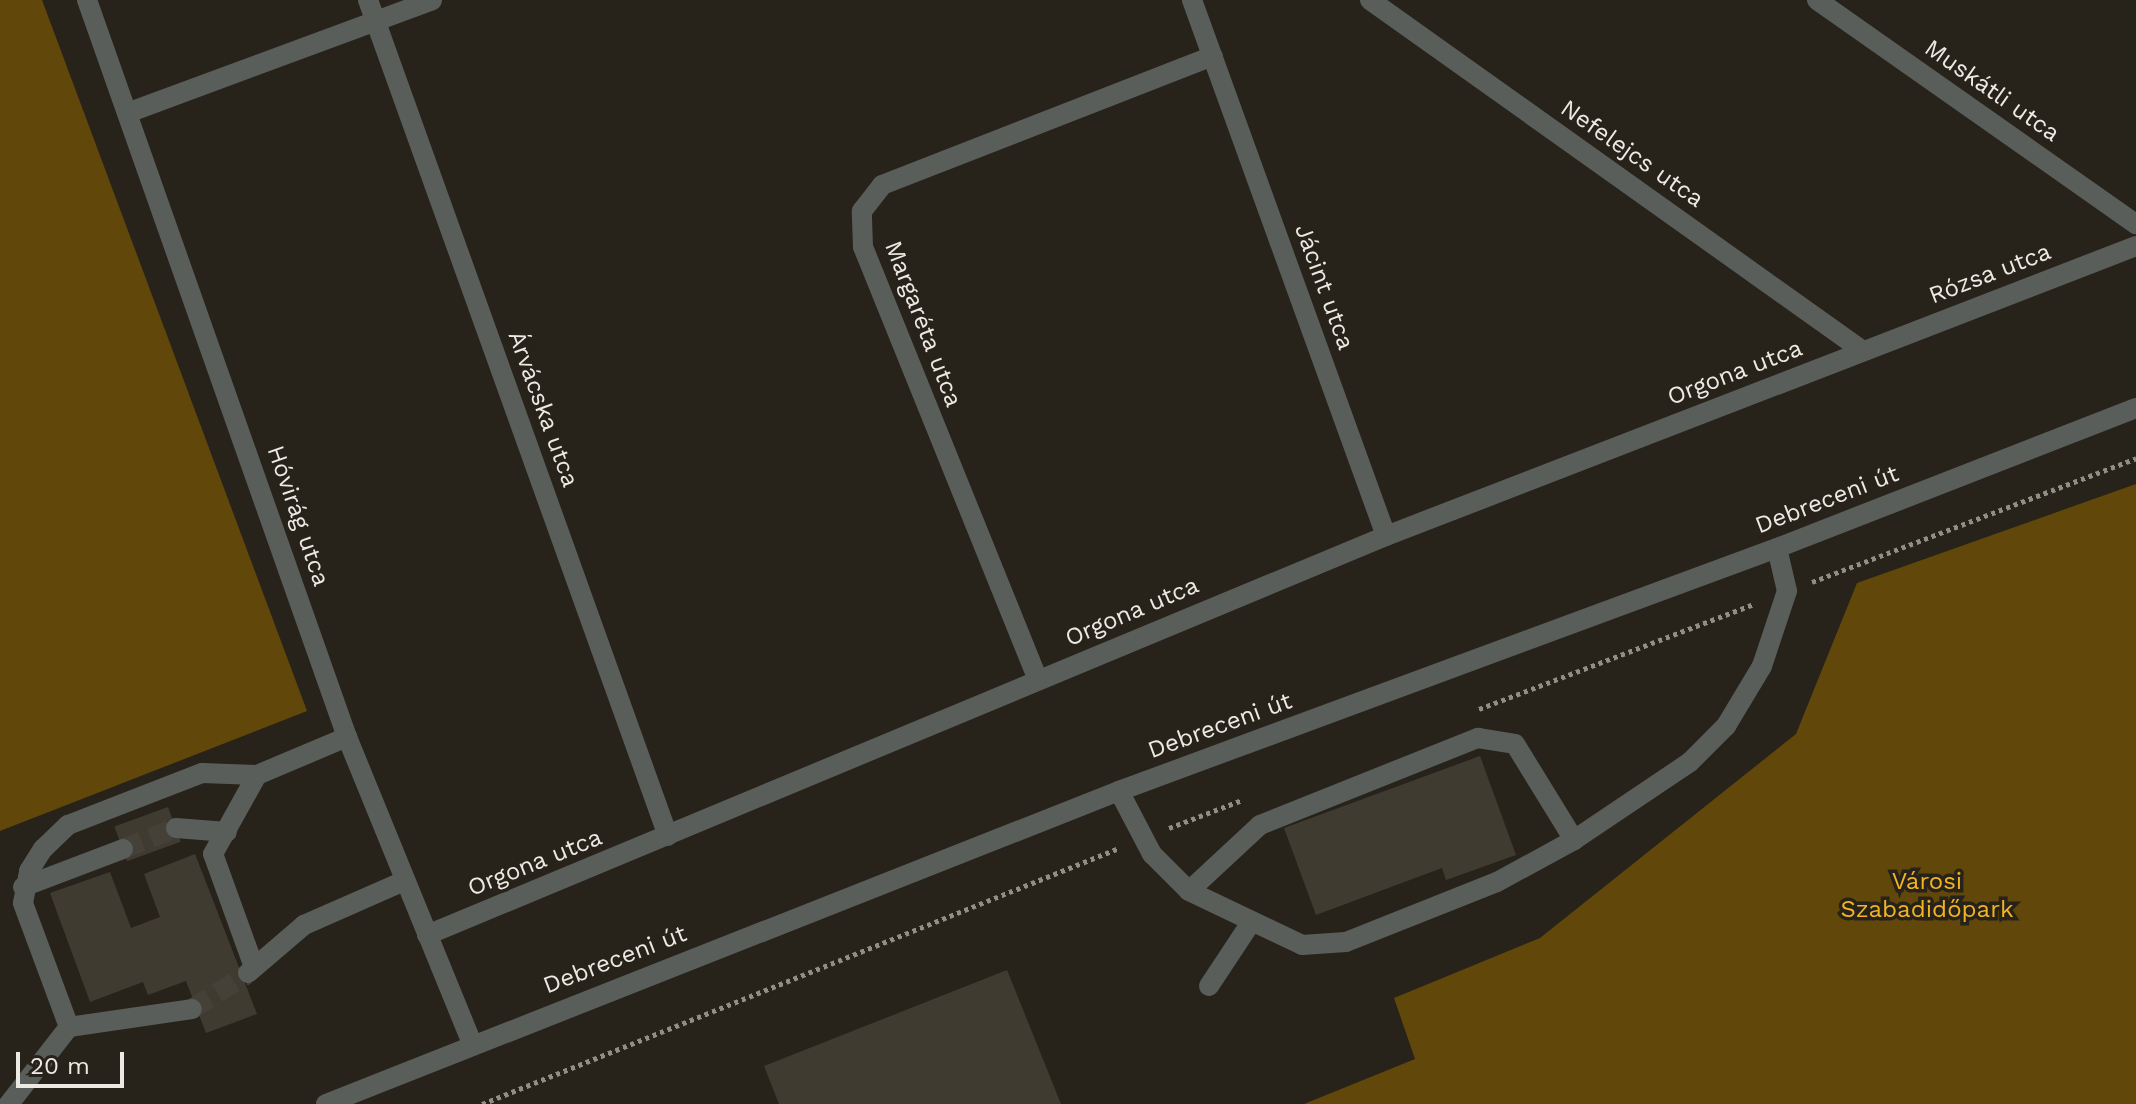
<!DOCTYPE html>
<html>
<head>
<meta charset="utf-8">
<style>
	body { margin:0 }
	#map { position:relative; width:2136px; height:1104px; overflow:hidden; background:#28231a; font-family:"Work Sans",sans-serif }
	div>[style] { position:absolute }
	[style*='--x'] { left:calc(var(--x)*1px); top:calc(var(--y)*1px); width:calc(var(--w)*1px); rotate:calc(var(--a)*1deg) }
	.green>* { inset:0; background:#62470b }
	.building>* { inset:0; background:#403b31; transform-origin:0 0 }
	.minor-tunnel>* { height:20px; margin-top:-10px; transform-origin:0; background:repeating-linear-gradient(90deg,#464138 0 20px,transparent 0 30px) }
	.path>* { height:5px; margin-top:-2.5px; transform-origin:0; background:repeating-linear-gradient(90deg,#928d86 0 4px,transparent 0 8px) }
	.minor>* { height:20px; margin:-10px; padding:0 10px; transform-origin:10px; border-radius:10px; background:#5a5e5a }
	span { translate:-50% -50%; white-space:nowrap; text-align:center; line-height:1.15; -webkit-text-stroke:7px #28231a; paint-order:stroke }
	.street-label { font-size:24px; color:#ede9e3 }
	.park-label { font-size:24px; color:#f1b422 }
	.scale { position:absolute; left:16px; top:1052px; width:108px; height:36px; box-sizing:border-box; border:4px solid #ede9e3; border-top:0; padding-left:10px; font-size:24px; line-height:28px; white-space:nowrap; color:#ede9e3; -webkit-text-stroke:6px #28231a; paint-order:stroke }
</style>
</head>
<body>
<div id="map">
	<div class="green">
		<div style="clip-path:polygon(0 0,42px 0,307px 711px,0 831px)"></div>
		<div style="clip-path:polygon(2136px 484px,2136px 1104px,1304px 1104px,1415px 1059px,1394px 998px,1540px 938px,1796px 734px,1857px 583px)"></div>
	</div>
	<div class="building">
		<div style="clip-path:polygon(1480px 756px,1516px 855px,1446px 880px,1442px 868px,1316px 915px,1284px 828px)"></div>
		<div style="left:168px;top:807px;width:37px;height:57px;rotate:70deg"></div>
		<div style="clip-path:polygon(195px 854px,257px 1014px,206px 1033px,186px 981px,148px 995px,143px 982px,90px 1002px,50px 893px,110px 872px,131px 928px,160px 917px,144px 874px)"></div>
		<div style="clip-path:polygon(1007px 970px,1061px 1104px,779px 1104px,764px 1066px)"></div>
	</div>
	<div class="minor-tunnel">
		<div style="--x:123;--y:849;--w:57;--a:-21.6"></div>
		<div style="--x:192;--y:1009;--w:64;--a:-32.2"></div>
	</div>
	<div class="path">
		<div style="--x:1812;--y:582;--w:347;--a:-20.9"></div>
		<div style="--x:1479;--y:709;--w:294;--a:-20.9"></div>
		<div style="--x:1169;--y:828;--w:78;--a:-21"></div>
		<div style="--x:482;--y:1104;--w:687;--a:-21.89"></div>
	</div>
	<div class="minor">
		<div style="--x:87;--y:0;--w:782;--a:70.57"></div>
		<div style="--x:347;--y:737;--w:331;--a:67.8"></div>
		<div style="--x:368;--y:0;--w:888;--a:70.26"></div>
		<div style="--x:1192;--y:0;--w:570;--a:70.1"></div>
		<div style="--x:1370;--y:0;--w:605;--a:35.45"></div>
		<div style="--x:1817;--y:0;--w:390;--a:35.1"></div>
		<div style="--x:130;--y:112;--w:322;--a:-20.3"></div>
		<div style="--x:1038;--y:680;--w:467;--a:-112"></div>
		<div style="--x:863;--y:247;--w:36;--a:-92"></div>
		<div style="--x:862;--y:211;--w:33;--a:-52"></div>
		<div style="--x:882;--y:185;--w:355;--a:-21.3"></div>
		<div style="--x:1119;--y:791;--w:71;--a:62.4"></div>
		<div style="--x:1152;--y:854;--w:52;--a:45"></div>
		<div style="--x:1189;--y:891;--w:125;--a:25.5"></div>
		<div style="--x:1302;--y:945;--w:44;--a:-3.9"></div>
		<div style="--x:1346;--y:942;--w:162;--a:-21.7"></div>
		<div style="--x:1497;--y:882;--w:88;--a:-28.6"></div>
		<div style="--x:1574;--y:840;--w:140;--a:-33.9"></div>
		<div style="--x:1690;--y:762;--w:51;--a:-45"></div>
		<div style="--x:1726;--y:726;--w:70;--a:-59"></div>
		<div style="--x:1762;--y:666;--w:79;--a:-71.6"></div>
		<div style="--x:1787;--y:591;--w:44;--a:-103.1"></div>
		<div style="--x:176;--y:828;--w:51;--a:4.5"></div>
		<div style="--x:23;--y:887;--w:107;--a:-20.8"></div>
		<div style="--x:1189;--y:891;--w:97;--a:-42.9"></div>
		<div style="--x:1260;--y:825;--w:235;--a:-21.8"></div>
		<div style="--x:1478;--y:738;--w:37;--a:9"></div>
		<div style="--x:1515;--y:744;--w:113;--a:58.4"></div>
		<div style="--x:427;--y:935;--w:1039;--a:-22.59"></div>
		<div style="--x:1386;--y:536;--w:804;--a:-21.14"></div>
		<div style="--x:254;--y:967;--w:120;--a:-109.9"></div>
		<div style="--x:213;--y:854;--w:90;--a:-60.9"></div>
		<div style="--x:248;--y:973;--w:74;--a:-40.6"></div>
		<div style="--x:304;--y:925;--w:109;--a:-23.7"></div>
		<div style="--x:1209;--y:986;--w:74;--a:-56.5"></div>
		<div style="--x:69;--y:1027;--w:132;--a:-110.4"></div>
		<div style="--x:23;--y:903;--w:33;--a:-79"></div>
		<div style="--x:29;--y:871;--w:26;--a:-58"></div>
		<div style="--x:43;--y:849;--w:35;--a:-44"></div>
		<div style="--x:68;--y:825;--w:144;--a:-21.2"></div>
		<div style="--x:202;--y:773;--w:55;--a:2.1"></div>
		<div style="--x:257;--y:775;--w:98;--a:-22.9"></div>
		<div style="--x:9;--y:1104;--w:98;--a:-52.1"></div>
		<div style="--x:69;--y:1027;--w:124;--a:-8.3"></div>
		<div style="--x:326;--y:1104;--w:853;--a:-21.54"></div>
		<div style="--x:1119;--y:791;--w:701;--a:-20.27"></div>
		<div style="--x:1777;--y:548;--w:385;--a:-21.3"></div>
	</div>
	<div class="street-label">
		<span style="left:1992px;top:91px;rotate:35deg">Muskátli utca</span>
		<span style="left:1632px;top:154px;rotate:35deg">Nefelejcs utca</span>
		<span style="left:1990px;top:274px;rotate:-21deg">Rózsa utca</span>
		<span style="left:1324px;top:287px;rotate:70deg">Jácint utca</span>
		<span style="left:923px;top:324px;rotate:69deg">Margaréta utca</span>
		<span style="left:1735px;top:373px;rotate:-21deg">Orgona utca</span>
		<span style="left:543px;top:409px;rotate:70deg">Árvácska utca</span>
		<span style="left:1827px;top:500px;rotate:-21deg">Debreceni út</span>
		<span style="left:298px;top:516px;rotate:71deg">Hóvirág utca</span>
		<span style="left:1132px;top:612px;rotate:-23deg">Orgona utca</span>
		<span style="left:1220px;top:726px;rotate:-20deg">Debreceni út</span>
		<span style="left:535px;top:863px;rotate:-22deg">Orgona utca</span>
		<span style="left:615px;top:960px;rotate:-21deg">Debreceni út</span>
	</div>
	<div class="park-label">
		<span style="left:1927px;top:896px">Városi<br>Szabadidőpark</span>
	</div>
	<div class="scale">20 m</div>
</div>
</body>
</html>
